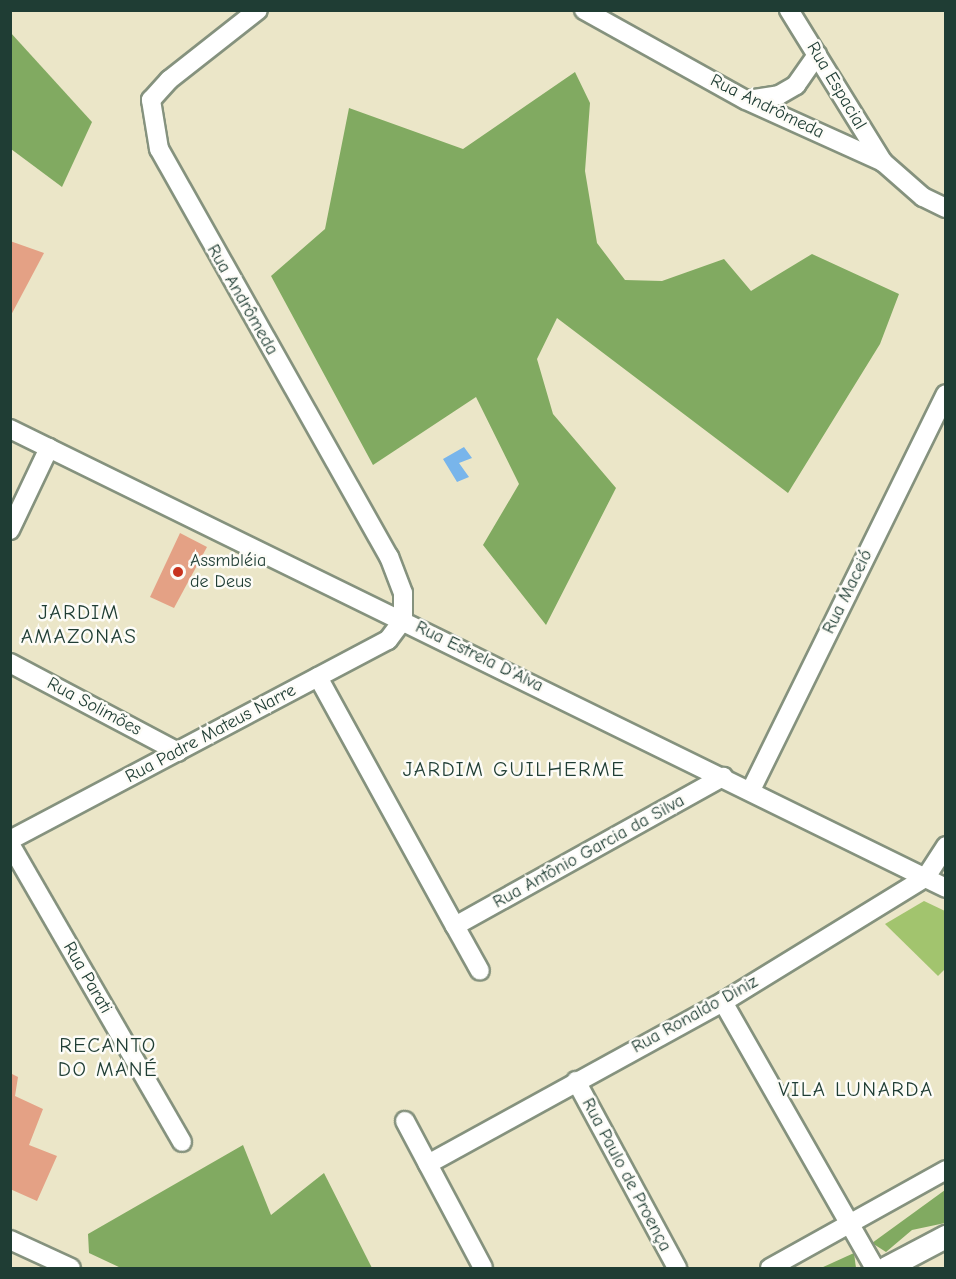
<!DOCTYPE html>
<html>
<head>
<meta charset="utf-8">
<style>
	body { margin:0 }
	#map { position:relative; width:956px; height:1279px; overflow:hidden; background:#ebe6c8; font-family:"Comic Neue",sans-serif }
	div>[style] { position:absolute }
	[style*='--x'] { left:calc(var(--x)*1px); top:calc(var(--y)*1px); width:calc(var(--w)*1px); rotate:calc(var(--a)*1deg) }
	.green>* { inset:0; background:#a2c46e }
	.forest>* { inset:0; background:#81aa61 }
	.water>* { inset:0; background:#78b5eb }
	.building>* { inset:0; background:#e4a185 }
	.roads { filter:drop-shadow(2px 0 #85927e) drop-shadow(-2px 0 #85927e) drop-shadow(0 2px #85927e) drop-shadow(0 -2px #85927e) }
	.minor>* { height:18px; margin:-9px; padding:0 9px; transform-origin:9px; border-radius:9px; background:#fff }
	.tertiary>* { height:22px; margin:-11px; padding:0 11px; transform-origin:11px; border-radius:11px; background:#fff }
	.dots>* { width:16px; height:16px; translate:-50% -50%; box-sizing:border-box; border:3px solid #fdfcf7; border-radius:50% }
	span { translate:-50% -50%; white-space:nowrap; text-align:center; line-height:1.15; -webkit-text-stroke:5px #fdfcf7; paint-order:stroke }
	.street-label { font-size:18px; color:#1f3d34 }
	.poi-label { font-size:18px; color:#1f3d34 }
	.left { translate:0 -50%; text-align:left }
	.quarter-label { font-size:21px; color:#1f3d34; letter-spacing:1.5px }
	.frame { position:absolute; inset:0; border:12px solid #1f3d34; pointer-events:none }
</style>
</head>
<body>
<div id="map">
	<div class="green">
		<div style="clip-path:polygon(924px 901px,945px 911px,945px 969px,938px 976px,885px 924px)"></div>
	</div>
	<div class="forest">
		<div style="clip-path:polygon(10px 32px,92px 122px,62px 187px,11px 149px)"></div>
		<div style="clip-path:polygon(575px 72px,590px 103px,585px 171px,597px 243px,625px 280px,662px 281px,724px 259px,751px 291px,812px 254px,899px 294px,880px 344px,788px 493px,557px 318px,537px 359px,553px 414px,616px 488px,546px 625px,483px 545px,519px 484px,476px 397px,373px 465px,271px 276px,325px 229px,349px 108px,463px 149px)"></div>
		<div style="clip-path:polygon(243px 1145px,271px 1215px,324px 1173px,372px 1268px,121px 1268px,89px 1253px,88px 1234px)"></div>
		<div style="clip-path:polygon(945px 1190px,945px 1223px,912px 1230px,886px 1252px,872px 1243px)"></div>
		<div style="clip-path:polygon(854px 1253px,856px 1268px,821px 1268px)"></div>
	</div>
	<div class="water">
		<div style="clip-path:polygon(464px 447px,472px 458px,459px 463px,469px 477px,457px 482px,443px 459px)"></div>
	</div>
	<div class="building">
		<div style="clip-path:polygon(10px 241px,44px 253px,10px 317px)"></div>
		<div style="clip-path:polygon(180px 533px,207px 547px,174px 608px,150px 597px)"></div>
		<div style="clip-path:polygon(10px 1073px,18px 1077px,15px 1096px,43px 1109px,29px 1145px,57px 1156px,37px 1201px,10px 1189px)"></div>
	</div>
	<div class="roads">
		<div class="minor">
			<div style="--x:584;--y:10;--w:185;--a:29.1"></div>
			<div style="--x:746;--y:100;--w:150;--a:24.3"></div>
			<div style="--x:883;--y:162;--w:53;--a:41.2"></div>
			<div style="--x:923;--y:197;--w:25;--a:26"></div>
			<div style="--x:789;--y:10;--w:179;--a:58.3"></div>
			<div style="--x:748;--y:100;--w:31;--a:-9"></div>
			<div style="--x:779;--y:95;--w:20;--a:-30"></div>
			<div style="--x:796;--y:85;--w:37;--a:-55"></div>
			<div style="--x:10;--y:429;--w:1042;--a:26.12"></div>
			<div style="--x:10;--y:530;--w:91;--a:-64.6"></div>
			<div style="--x:10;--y:663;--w:190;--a:27.9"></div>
			<div style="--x:318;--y:677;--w:284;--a:61.2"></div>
			<div style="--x:455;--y:926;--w:307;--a:-29.1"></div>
			<div style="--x:751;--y:790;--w:441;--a:-63.8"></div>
			<div style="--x:10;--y:840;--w:428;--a:-27.9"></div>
			<div style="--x:388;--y:640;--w:25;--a:-53"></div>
			<div style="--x:403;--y:620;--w:27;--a:-90"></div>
			<div style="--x:403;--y:593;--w:39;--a:-111"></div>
			<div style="--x:389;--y:557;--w:468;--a:-119.4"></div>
			<div style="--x:159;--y:149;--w:50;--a:-99.3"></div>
			<div style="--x:151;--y:100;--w:27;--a:-48"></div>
			<div style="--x:169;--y:80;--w:113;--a:-38.2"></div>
			<div style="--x:10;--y:844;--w:344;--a:60"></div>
			<div style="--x:455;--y:926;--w:51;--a:60.9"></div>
			<div style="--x:723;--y:1002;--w:306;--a:60.3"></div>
			<div style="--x:576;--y:1081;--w:213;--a:61.6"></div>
			<div style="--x:405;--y:1121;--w:166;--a:62"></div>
			<div style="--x:428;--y:1164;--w:337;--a:-28.8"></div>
			<div style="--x:723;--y:1002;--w:238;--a:-31.6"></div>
			<div style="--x:926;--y:877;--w:37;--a:-57"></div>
			<div style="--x:10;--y:1240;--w:67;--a:24.7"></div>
			<div style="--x:770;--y:1268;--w:201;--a:-29.1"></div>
		</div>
		<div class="tertiary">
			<div style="--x:887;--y:1268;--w:67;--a:-27.7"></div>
		</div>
	</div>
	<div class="dots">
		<div style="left:178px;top:572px;background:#c8321e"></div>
	</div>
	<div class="street-label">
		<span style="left:836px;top:86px;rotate:59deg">Rua Espacial</span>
		<span style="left:767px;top:107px;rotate:26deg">Rua Andrômeda</span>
		<span style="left:242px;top:300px;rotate:60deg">Rua Andrômeda</span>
		<span style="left:848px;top:592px;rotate:-64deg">Rua Maceió</span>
		<span style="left:479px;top:657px;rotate:26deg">Rua Estrela D'Alva</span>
		<span style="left:94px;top:707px;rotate:28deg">Rua Solimões</span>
		<span style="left:211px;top:734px;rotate:-28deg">Rua Padre Mateus Narre</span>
		<span style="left:589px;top:852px;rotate:-29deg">Rua Antônio Garcia da Silva</span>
		<span style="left:87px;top:978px;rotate:60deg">Rua Parati</span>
		<span style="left:695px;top:1015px;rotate:-29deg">Rua Ronaldo Diniz</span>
		<span style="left:626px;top:1175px;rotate:62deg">Rua Paulo de Proença</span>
	</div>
	<div class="poi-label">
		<span class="left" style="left:190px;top:572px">Assmbléia<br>de Deus</span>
	</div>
	<div class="quarter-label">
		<span style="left:79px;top:624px">JARDIM<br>AMAZONAS</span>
		<span style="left:514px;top:769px">JARDIM GUILHERME</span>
		<span style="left:108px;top:1057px">RECANTO<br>DO MANÉ</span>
		<span style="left:856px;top:1089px">VILA LUNARDA</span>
	</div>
	<div class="frame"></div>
</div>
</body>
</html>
